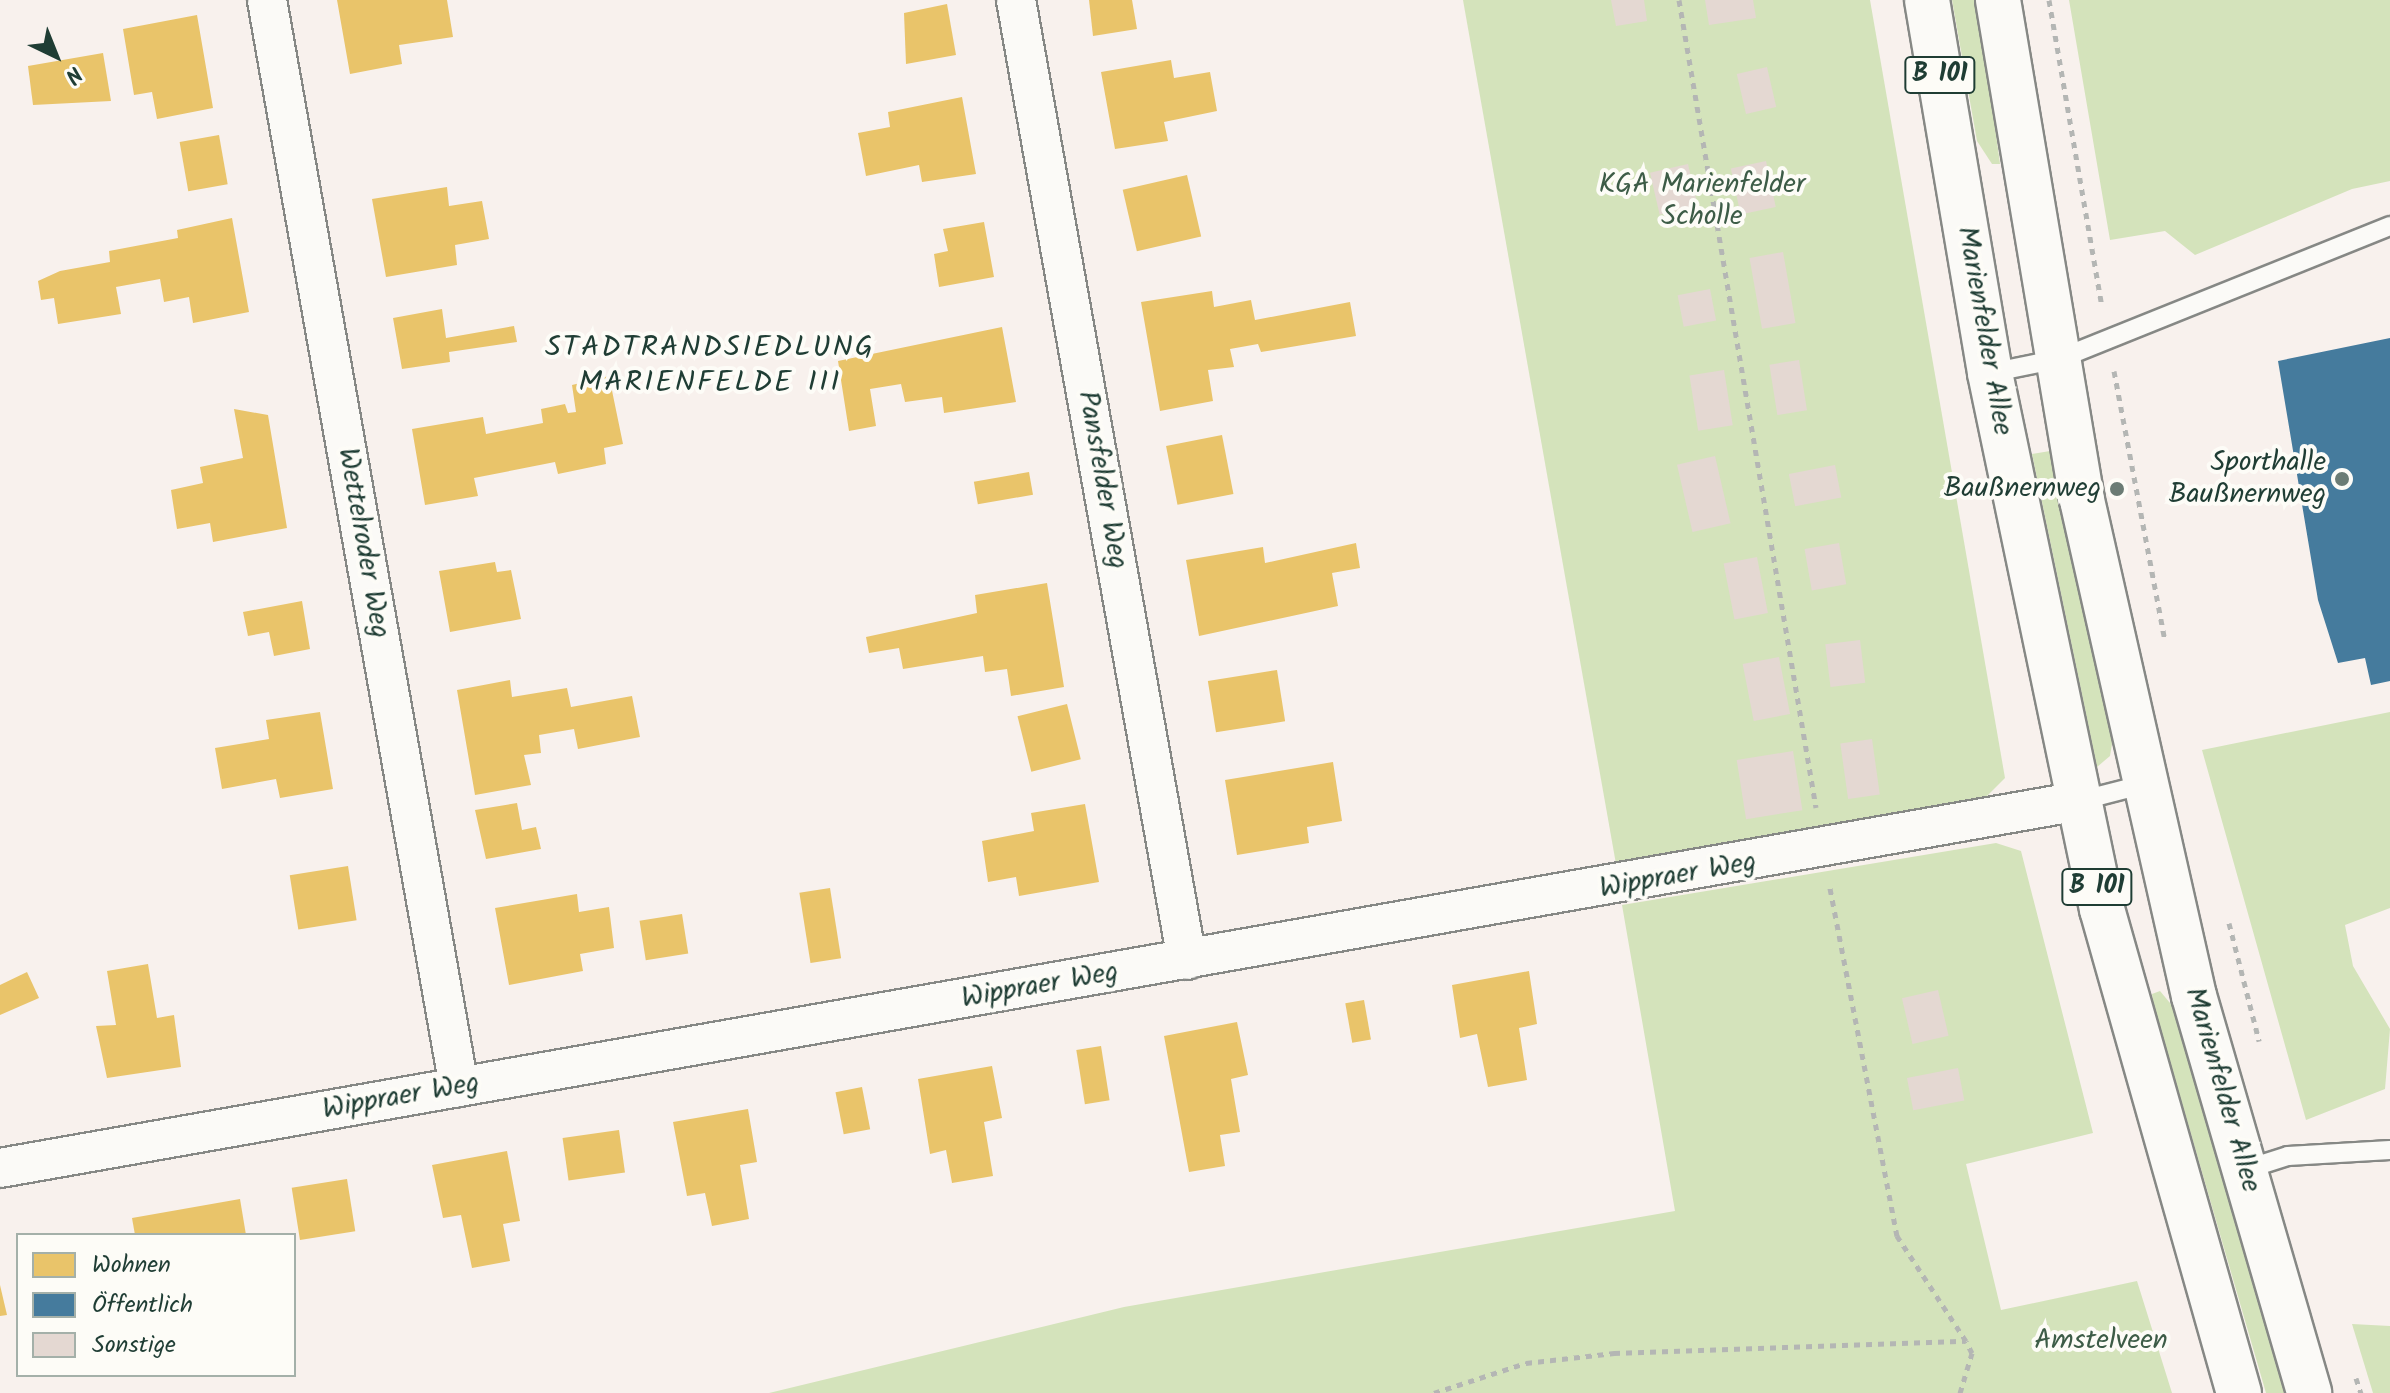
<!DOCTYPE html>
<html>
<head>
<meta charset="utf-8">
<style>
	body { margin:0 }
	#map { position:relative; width:2390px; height:1393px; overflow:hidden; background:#f8f1ed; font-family:Kalam,sans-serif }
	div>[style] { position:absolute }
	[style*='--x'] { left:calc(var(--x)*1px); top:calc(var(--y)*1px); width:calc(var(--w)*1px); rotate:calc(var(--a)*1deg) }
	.green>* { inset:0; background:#d4e3bb }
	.homes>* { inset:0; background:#e9c46a; transform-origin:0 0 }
	.public>* { inset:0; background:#457b9d }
	.building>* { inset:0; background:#e4d8d2; transform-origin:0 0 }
	.path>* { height:5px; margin-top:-2.5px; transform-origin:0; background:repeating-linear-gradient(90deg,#b4b6b4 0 6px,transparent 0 12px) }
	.roads { filter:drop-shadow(2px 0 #868885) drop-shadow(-2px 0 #868885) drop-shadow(0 2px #868885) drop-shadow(0 -2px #868885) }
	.service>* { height:18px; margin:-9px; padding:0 9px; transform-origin:9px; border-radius:9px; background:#fbfaf7 }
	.minor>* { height:38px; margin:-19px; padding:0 19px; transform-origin:19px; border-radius:19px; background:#fbfaf7 }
	.primary>* { height:44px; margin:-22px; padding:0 22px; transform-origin:22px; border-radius:22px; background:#fbfaf7 }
	.dots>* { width:22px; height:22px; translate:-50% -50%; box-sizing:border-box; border:4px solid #fdfcf7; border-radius:50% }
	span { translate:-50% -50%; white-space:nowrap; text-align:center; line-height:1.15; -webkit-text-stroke:8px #fdfcf7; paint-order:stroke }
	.shield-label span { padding:2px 6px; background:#fdfcf7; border:2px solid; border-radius:6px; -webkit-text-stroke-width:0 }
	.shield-label { font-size:26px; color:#1f3d34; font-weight:700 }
	.park-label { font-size:28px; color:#3d5c47 }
	.street-label { font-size:28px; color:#1f3d34 }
	.poi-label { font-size:28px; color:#1f3d34 }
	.right { translate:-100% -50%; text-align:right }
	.neighbourhood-label { font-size:30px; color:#1f3d34; letter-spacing:2px }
	.legend { position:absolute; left:16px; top:1233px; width:280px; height:144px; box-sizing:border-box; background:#fdfcf7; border:2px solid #a4b0a9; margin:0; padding:10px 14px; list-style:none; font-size:24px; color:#1f3d34 }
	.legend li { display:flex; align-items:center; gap:16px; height:40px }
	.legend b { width:40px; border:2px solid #a4b0a9 }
	.north { position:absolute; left:16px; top:16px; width:80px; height:80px; -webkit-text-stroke:6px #fdfcf7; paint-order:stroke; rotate:137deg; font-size:22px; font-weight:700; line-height:32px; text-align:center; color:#1f3d34 }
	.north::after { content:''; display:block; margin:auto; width:28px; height:36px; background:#1f3d34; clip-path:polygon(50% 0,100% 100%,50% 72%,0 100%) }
</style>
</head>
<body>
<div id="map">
	<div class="green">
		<div style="clip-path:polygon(1463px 0,1870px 0,2005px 778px,1984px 799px,1616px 864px)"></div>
		<div style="clip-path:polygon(1952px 0,1978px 0,2000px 164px,1992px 164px,1977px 141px)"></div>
		<div style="clip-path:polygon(2069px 0,2390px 0,2390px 181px,2352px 189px,2195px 255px,2165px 231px,2110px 240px)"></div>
		<div style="clip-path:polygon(2056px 450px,2113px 738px,2110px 756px,2097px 767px,2032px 454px)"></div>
		<div style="clip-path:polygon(2390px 712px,2390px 908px,2345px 925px,2353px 966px,2390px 1029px,2385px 1089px,2306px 1120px,2202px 750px)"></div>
		<div style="clip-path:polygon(1996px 843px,2021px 851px,2093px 1133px,1966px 1164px,2001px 1310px,2137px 1281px,2172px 1393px,769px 1393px,1124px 1307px,1675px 1211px,1622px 905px)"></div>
		<div style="clip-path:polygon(2160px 991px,2175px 1009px,2290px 1393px,2266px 1393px,2153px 1003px,2152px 994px)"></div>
		<div style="clip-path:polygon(2352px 1324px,2390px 1326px,2390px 1393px,2373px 1393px)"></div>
	</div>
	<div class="homes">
		<div style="clip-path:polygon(337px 0,447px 0,453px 37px,399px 45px,402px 64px,350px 74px)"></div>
		<div style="clip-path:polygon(1089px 0,1132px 0,1137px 29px,1093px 36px)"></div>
		<div style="clip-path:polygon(947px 4px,956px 55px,906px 64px,904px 13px)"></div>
		<div style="clip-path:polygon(197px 15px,213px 108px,157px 119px,152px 92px,134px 95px,123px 29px)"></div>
		<div style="clip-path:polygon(103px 53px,111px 101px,33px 105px,28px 66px)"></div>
		<div style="clip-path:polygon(1171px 60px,1174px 78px,1210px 72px,1217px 111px,1164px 122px,1168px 141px,1115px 149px,1101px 72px)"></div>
		<div style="clip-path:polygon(962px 97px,976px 174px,922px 182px,919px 165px,866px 176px,858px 133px,890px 127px,888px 112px)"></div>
		<div style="left:219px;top:135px;width:50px;height:40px;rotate:80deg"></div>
		<div style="left:1187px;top:175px;width:63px;height:66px;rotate:77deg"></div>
		<div style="clip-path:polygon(447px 187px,449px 206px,482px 201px,489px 239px,455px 245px,457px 265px,386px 277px,372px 199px)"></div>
		<div style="clip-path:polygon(232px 218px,249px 312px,193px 323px,189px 297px,164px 302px,160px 279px,116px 287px,121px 314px,58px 324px,54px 298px,41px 300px,38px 281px,60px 271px,110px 262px,109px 251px,178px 238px,177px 230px)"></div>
		<div style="clip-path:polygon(984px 222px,994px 277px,939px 287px,934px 254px,948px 251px,943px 229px)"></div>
		<div style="clip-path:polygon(1212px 291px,1214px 307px,1251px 300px,1255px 320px,1350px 302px,1356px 336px,1261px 352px,1258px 344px,1230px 349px,1234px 367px,1208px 370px,1213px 401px,1160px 411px,1141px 302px)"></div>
		<div style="clip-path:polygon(442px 309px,446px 338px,514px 326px,517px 342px,449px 352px,450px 362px,402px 369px,393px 318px)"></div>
		<div style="clip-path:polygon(1002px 327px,1016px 402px,944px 413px,942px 397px,905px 402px,901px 384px,870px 389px,876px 426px,849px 431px,838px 361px)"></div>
		<div style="clip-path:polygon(609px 376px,623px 444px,604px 448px,606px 464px,558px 474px,555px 462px,474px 478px,478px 496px,425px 505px,412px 429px,483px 417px,486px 434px,543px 423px,541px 409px,565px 404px,568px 413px,576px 412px,572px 385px)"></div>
		<div style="clip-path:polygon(234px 409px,268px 415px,287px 528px,213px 542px,210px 523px,177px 529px,171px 490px,203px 483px,200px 467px,243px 458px)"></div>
		<div style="left:1222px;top:435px;width:60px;height:57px;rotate:79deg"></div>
		<div style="left:1029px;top:472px;width:23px;height:56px;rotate:80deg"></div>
		<div style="clip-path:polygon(1356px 543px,1360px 568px,1332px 573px,1338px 606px,1199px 636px,1186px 560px,1263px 547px,1265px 563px)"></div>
		<div style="clip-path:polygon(495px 562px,497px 572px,511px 570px,521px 619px,450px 632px,439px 571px)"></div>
		<div style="clip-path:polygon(1047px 583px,1064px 687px,1011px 696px,1007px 669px,985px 672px,983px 656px,903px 669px,899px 648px,869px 653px,866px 637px,977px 613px,975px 595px)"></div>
		<div style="clip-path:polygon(302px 601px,310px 649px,274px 656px,269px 632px,248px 636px,243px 612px)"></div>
		<div style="left:1277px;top:670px;width:52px;height:70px;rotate:81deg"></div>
		<div style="clip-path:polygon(510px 680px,512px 697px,567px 688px,571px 707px,632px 696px,640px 737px,578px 749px,574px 729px,539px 735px,541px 753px,524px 755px,531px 785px,475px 795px,457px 690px)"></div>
		<div style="left:1067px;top:704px;width:57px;height:51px;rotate:76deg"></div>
		<div style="clip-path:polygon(320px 712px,333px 789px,280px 798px,276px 779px,222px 789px,215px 748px,269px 739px,266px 720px)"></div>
		<div style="clip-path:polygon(1333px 762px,1342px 821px,1307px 827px,1309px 843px,1237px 855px,1225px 780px)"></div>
		<div style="clip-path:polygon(517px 803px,522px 830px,536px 827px,541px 849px,486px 859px,475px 810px)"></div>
		<div style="clip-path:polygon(1085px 804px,1099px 882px,1019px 896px,1016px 877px,988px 882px,982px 841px,1034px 831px,1031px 813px)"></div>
		<div style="left:348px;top:866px;width:55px;height:59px;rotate:81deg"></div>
		<div style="left:830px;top:888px;width:71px;height:31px;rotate:81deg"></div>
		<div style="clip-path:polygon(577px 894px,579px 912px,609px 907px,614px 948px,580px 954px,583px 971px,509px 985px,495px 908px)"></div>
		<div style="left:682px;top:914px;width:40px;height:43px;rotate:81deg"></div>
		<div style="clip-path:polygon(148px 964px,157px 1018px,174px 1015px,181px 1067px,107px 1078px,96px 1026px,116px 1025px,107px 971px)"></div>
		<div style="clip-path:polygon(1529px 971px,1537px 1024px,1519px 1028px,1527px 1080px,1488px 1087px,1477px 1034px,1460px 1038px,1452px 985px)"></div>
		<div style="clip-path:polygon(27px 972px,39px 998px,0 1015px,0 985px)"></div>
		<div style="left:1364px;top:1000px;width:40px;height:19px;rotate:80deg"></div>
		<div style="clip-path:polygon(1237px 1022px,1248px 1075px,1231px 1079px,1240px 1132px,1220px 1135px,1225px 1166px,1189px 1172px,1164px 1036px)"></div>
		<div style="left:1101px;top:1046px;width:55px;height:25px;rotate:81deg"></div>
		<div style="clip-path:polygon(992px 1066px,1002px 1118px,984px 1122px,993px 1176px,952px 1183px,946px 1150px,930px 1154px,918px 1079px)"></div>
		<div style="left:862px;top:1087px;width:43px;height:27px;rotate:79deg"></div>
		<div style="clip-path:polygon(748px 1109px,757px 1162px,740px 1165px,749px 1219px,712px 1226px,705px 1193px,687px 1196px,673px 1122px)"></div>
		<div style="left:619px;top:1130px;width:43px;height:57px;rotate:82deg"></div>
		<div style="clip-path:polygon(507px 1151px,520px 1221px,503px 1224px,510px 1261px,472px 1268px,461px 1215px,443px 1218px,432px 1165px)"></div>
		<div style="left:347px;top:1179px;width:53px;height:56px;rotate:81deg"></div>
		<div style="clip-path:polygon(240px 1199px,246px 1235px,135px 1235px,132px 1218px)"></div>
		<div style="clip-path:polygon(0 1285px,7px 1315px,0 1316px)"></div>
	</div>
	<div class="public">
		<div style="clip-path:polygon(2390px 338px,2390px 681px,2371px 685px,2365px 658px,2338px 663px,2318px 600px,2278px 361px)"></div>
	</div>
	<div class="building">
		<div style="clip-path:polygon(1611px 0,1644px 0,1647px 21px,1616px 26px)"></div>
		<div style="clip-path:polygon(1705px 0,1753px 0,1756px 18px,1709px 25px)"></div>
		<div style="left:1767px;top:67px;width:41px;height:31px;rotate:77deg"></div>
		<div style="left:1766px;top:161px;width:47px;height:36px;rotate:78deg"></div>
		<div style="left:1688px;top:164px;width:43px;height:39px;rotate:77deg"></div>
		<div style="left:1783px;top:252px;width:72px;height:34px;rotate:80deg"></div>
		<div style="left:1710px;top:289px;width:32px;height:33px;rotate:79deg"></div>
		<div style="left:1799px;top:360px;width:51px;height:30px;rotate:81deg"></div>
		<div style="left:1724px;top:370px;width:56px;height:35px;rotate:81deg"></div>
		<div style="left:1715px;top:456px;width:69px;height:39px;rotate:77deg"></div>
		<div style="left:1835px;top:465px;width:33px;height:47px;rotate:79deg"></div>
		<div style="left:1839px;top:543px;width:42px;height:35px;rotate:80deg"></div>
		<div style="left:1757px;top:557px;width:57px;height:34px;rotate:79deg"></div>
		<div style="left:1860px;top:640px;width:43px;height:35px;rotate:83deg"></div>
		<div style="left:1779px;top:657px;width:58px;height:37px;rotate:79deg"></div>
		<div style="left:1872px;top:739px;width:56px;height:32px;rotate:82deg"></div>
		<div style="left:1793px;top:751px;width:60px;height:57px;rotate:81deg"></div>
		<div style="left:1938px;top:990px;width:47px;height:37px;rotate:77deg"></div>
		<div style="left:1958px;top:1068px;width:33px;height:52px;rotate:79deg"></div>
	</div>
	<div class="path">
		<div style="--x:1679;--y:0;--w:819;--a:80.37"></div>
		<div style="--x:2049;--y:0;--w:311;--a:80.2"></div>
		<div style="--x:2114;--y:371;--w:275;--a:79.3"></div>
		<div style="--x:2229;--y:923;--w:122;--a:75.7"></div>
		<div style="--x:2356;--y:1378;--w:16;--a:72"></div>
		<div style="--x:1434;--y:1393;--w:97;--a:-18.1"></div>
		<div style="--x:1526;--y:1363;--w:89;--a:-6.5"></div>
		<div style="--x:1614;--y:1353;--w:352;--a:-2"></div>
		<div style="--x:1966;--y:1341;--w:126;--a:-123.3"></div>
		<div style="--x:1897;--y:1236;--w:355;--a:-100.9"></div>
		<div style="--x:1960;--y:1393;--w:42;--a:-73.3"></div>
		<div style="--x:1972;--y:1353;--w:13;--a:-117"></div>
	</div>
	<div class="roads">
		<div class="service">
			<div style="--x:1990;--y:373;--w:70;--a:-11.5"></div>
			<div style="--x:2059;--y:359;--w:357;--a:-21.9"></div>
			<div style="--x:2079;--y:801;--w:68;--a:-14.4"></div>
			<div style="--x:2244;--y:1170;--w:46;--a:-17.7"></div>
			<div style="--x:2288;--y:1156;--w:102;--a:-3.4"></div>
		</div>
		<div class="minor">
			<div style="--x:267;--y:0;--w:1104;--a:79.98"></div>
			<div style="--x:1016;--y:0;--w:975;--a:79.9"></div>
			<div style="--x:0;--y:1168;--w:2111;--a:-10.01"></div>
		</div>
		<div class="primary">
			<div style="--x:1927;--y:0;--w:378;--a:80.4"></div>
			<div style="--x:1990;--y:373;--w:548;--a:78.2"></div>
			<div style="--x:2102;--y:909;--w:503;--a:74.2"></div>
			<div style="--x:1998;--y:0;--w:507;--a:80.46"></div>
			<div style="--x:2082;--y:500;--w:508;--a:77.28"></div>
			<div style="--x:2194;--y:996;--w:413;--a:73.8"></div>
		</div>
	</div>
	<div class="dots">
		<div style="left:2342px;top:479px;background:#6b7c75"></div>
		<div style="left:2117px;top:489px;background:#6b7c75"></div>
	</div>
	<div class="shield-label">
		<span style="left:1940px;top:75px">B 101</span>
		<span style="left:2097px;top:887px">B 101</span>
	</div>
	<div class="park-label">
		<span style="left:1702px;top:201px">KGA Marienfelder<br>Scholle</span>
		<span style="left:2101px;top:1341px">Amstelveen</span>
	</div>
	<div class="street-label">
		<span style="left:1984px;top:331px;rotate:80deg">Marienfelder Allee</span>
		<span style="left:1102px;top:480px;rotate:80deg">Pansfelder Weg</span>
		<span style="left:363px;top:543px;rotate:80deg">Wettelroder Weg</span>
		<span style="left:1678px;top:876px;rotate:-10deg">Wippraer Weg</span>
		<span style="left:1040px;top:986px;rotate:-10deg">Wippraer Weg</span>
		<span style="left:2222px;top:1090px;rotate:74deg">Marienfelder Allee</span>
		<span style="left:401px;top:1097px;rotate:-10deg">Wippraer Weg</span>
	</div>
	<div class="poi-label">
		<span class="right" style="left:2326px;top:479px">Sporthalle<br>Baußnernweg</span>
		<span class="right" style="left:2101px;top:489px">Baußnernweg</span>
	</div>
	<div class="neighbourhood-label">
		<span style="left:710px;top:365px">STADTRANDSIEDLUNG<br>MARIENFELDE III</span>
	</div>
	<ul class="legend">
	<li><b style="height:22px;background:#e9c46a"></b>Wohnen</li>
	<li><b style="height:22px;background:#457b9d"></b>Öffentlich</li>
	<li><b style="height:22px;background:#e4d8d2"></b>Sonstige</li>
	</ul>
	<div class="north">N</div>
</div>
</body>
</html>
